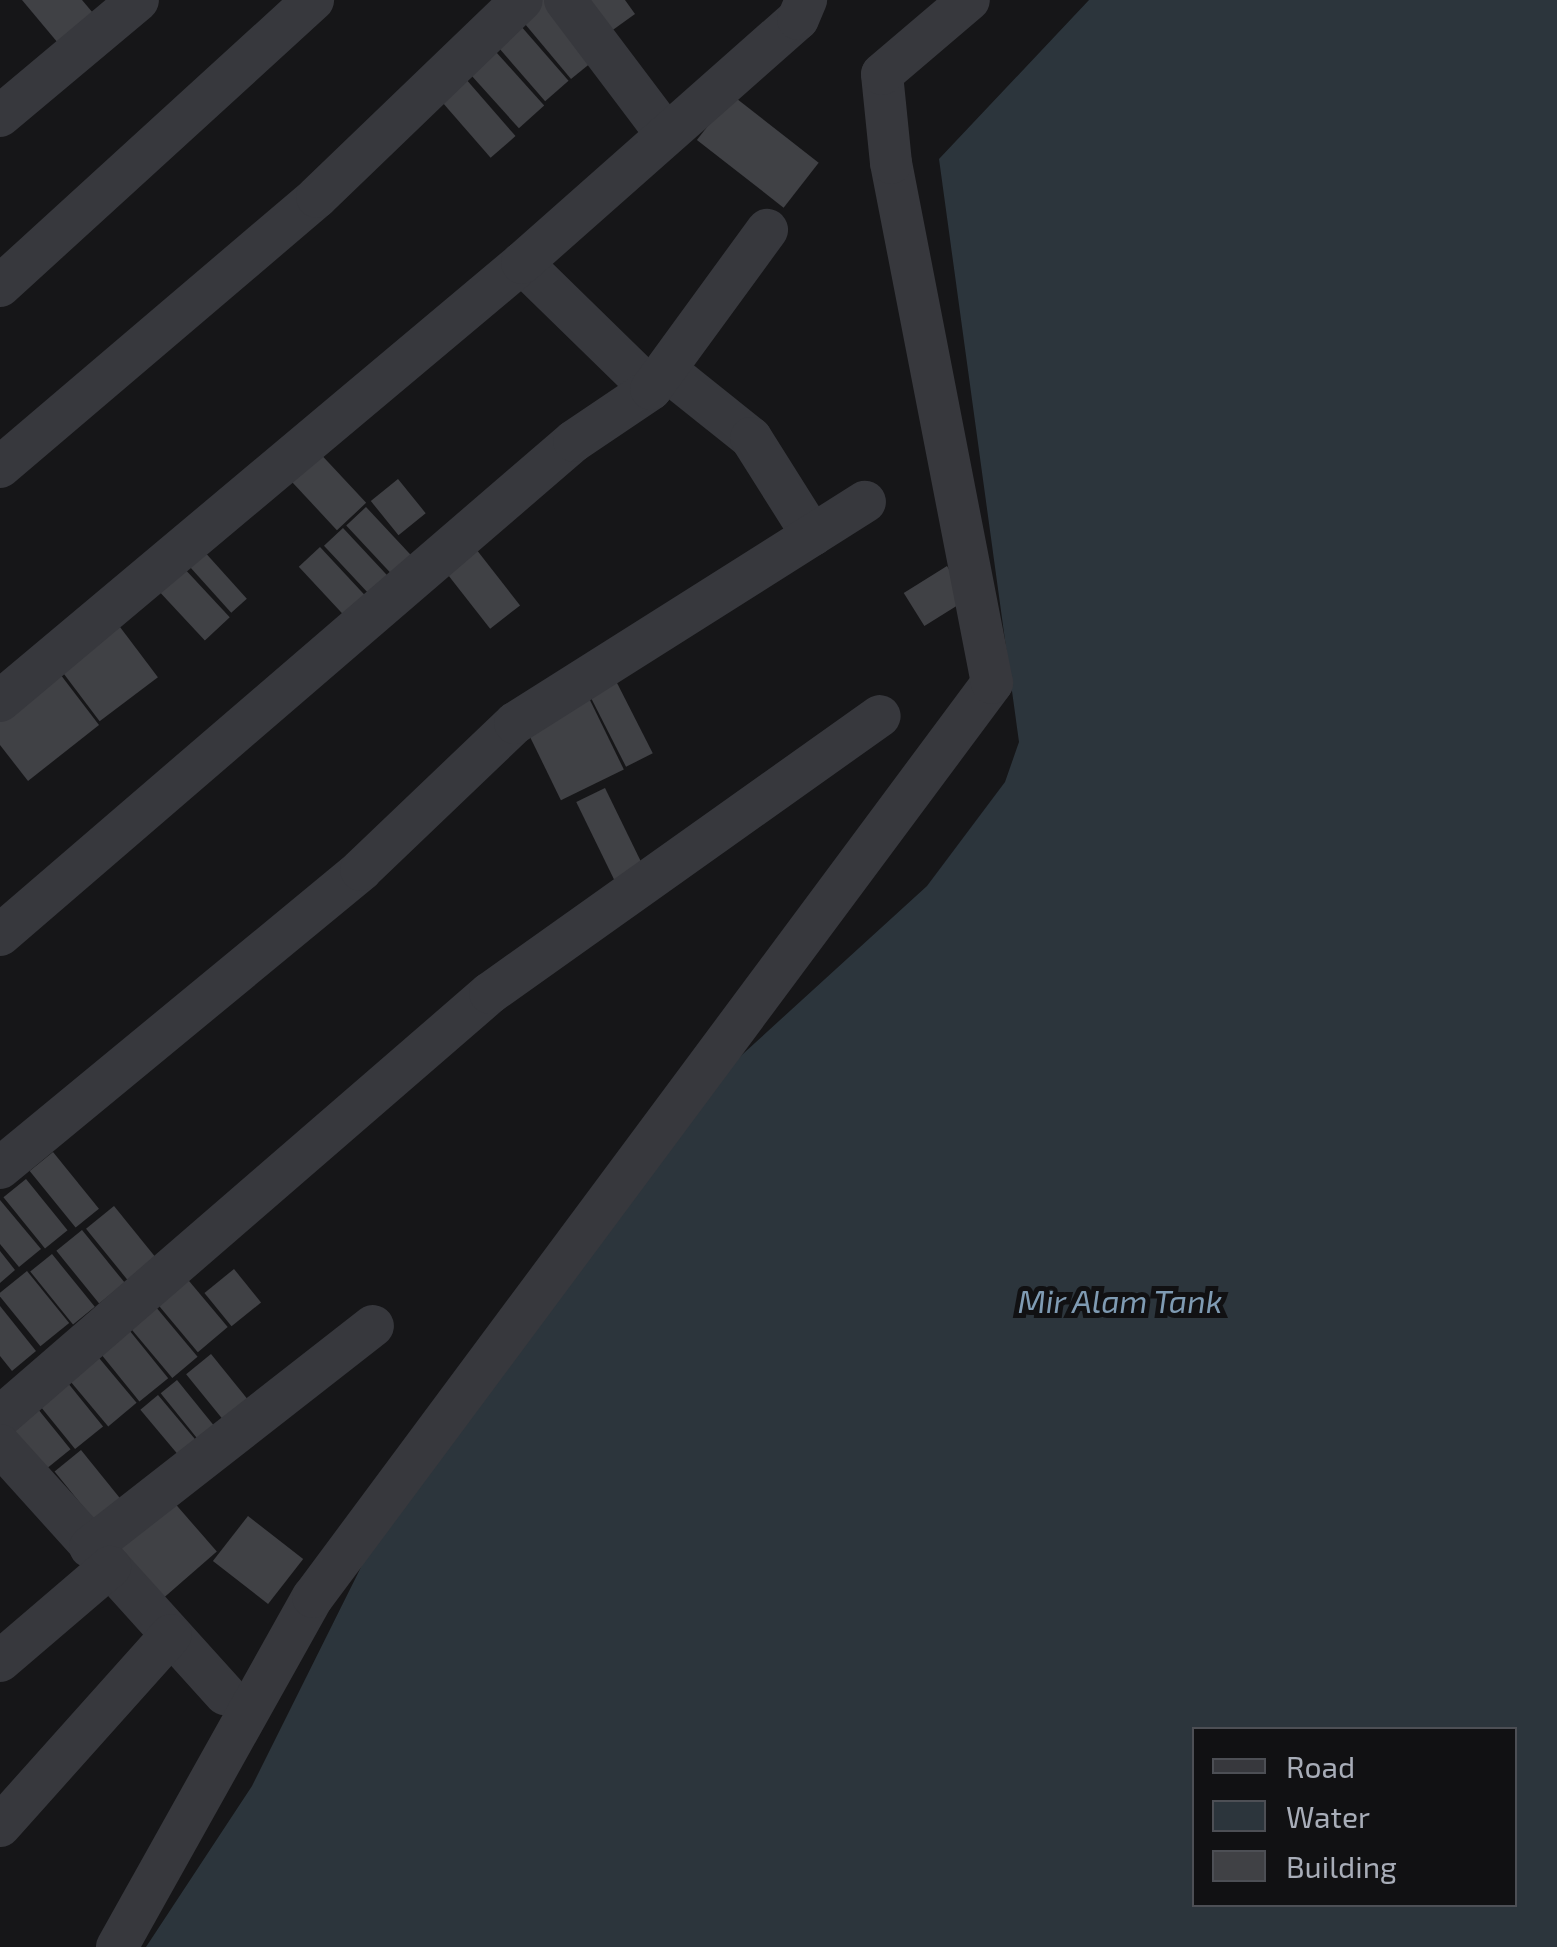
<!DOCTYPE html>
<html>
<head>
<meta charset="utf-8">
<style>
	body { margin:0 }
	#map { position:relative; width:1557px; height:1947px; overflow:hidden; background:#161618; font-family:"Exo 2",sans-serif }
	div>[style] { position:absolute }
	[style*='--x'] { left:calc(var(--x)*1px); top:calc(var(--y)*1px); width:calc(var(--w)*1px); rotate:calc(var(--a)*1deg) }
	.water>* { inset:0; background:#2c353c }
	.building>* { inset:0; background:#404145; transform-origin:0 0 }
	.minor>* { height:42px; margin:-21px; padding:0 21px; transform-origin:21px; border-radius:21px; background:#37383d }
	span { translate:-50% -50%; white-space:nowrap; text-align:center; line-height:1.15; -webkit-text-stroke:10px #111113; paint-order:stroke }
	.water-label { font-size:32px; color:#7f9bb3; font-style:italic }
	.legend { position:absolute; left:1192px; top:1727px; width:325px; height:180px; box-sizing:border-box; background:#111113; border:2px solid #4d4f55; margin:0; padding:12px 18px; list-style:none; font-size:30px; color:#a8adb8 }
	.legend li { display:flex; align-items:center; gap:20px; height:50px }
	.legend b { width:50px; border:2px solid #4d4f55 }
</style>
</head>
<body>
<div id="map">
	<div class="water">
		<div style="clip-path:polygon(evenodd,1089px 0,1557px 0,1557px 1947px,146px 1947px,252px 1786px,381px 1527px,700px 1093px,927px 886px,1005px 782px,1019px 742px,939px 159px,1089px 0,1194px 1730px,1514px 1730px,1514px 1904px,1194px 1904px,1194px 1730px)"></div>
	</div>
	<div class="building">
		<div style="clip-path:polygon(22px 0,82px 0,93px 13px,58px 43px)"></div>
		<div style="clip-path:polygon(542px 0,558px 0,603px 53px,571px 79px,520px 18px)"></div>
		<div style="clip-path:polygon(576px 0,625px 0,635px 14px,603px 37px)"></div>
		<div style="left:520px;top:25px;width:74px;height:31px;rotate:49deg"></div>
		<div style="left:496px;top:52px;width:72px;height:34px;rotate:48deg"></div>
		<div style="left:465px;top:78px;width:77px;height:33px;rotate:49deg"></div>
		<div style="left:732px;top:95px;width:110px;height:57px;rotate:38deg"></div>
		<div style="left:315px;top:448px;width:75px;height:40px;rotate:47deg"></div>
		<div style="left:398px;top:479px;width:44px;height:35px;rotate:51deg"></div>
		<div style="left:366px;top:507px;width:76px;height:27px;rotate:47deg"></div>
		<div style="left:343px;top:528px;width:76px;height:26px;rotate:47deg"></div>
		<div style="left:469px;top:540px;width:83px;height:38px;rotate:52deg"></div>
		<div style="left:320px;top:547px;width:73px;height:29px;rotate:47deg"></div>
		<div style="left:202px;top:549px;width:67px;height:21px;rotate:48deg"></div>
		<div style="left:182px;top:566px;width:70px;height:34px;rotate:47deg"></div>
		<div style="left:947px;top:566px;width:39px;height:51px;rotate:58deg"></div>
		<div style="left:120px;top:627px;width:63px;height:73px;rotate:53deg"></div>
		<div style="clip-path:polygon(57px 670px,99px 725px,28px 781px,0 745px,0 715px)"></div>
		<div style="left:616px;top:681px;width:81px;height:30px;rotate:63deg"></div>
		<div style="left:587px;top:694px;width:84px;height:70px;rotate:64deg"></div>
		<div style="left:605px;top:788px;width:88px;height:32px;rotate:64deg"></div>
		<div style="left:53px;top:1152px;width:73px;height:30px;rotate:51deg"></div>
		<div style="left:26px;top:1179px;width:66px;height:29px;rotate:51deg"></div>
		<div style="clip-path:polygon(0 1200px,41px 1249px,19px 1267px,0 1244px)"></div>
		<div style="left:114px;top:1206px;width:73px;height:36px;rotate:51deg"></div>
		<div style="left:82px;top:1230px;width:68px;height:33px;rotate:51deg"></div>
		<div style="clip-path:polygon(0 1251px,15px 1270px,0 1283px)"></div>
		<div style="left:52px;top:1254px;width:68px;height:28px;rotate:51deg"></div>
		<div style="left:234px;top:1269px;width:43px;height:38px;rotate:51deg"></div>
		<div style="left:27px;top:1271px;width:67px;height:37px;rotate:51deg"></div>
		<div style="left:184px;top:1275px;width:68px;height:39px;rotate:50deg"></div>
		<div style="left:150px;top:1300px;width:74px;height:33px;rotate:50deg"></div>
		<div style="clip-path:polygon(0 1306px,36px 1351px,12px 1371px,0 1356px)"></div>
		<div style="left:121px;top:1320px;width:75px;height:37px;rotate:51deg"></div>
		<div style="left:89px;top:1346px;width:74px;height:37px;rotate:50deg"></div>
		<div style="left:211px;top:1354px;width:62px;height:32px;rotate:51deg"></div>
		<div style="left:59px;top:1372px;width:70px;height:36px;rotate:51deg"></div>
		<div style="left:177px;top:1380px;width:63px;height:21px;rotate:51deg"></div>
		<div style="left:158px;top:1395px;width:61px;height:23px;rotate:50deg"></div>
		<div style="left:29px;top:1398px;width:66px;height:33px;rotate:51deg"></div>
		<div style="left:81px;top:1450px;width:70px;height:34px;rotate:51deg"></div>
		<div style="left:165px;top:1492px;width:79px;height:73px;rotate:49deg"></div>
		<div style="left:248px;top:1516px;width:70px;height:57px;rotate:38deg"></div>
	</div>
	<div class="minor">
		<div style="--x:565;--y:0;--w:168;--a:53"></div>
		<div style="--x:0;--y:116;--w:180;--a:-40"></div>
		<div style="--x:522;--y:263;--w:180;--a:44.3"></div>
		<div style="--x:0;--y:286;--w:424;--a:-42.4"></div>
		<div style="--x:666;--y:370;--w:109;--a:38.7"></div>
		<div style="--x:751;--y:438;--w:115;--a:57.8"></div>
		<div style="--x:0;--y:467;--w:416;--a:-40.4"></div>
		<div style="--x:317;--y:197;--w:284;--a:-43.9"></div>
		<div style="--x:0;--y:701;--w:681;--a:-40"></div>
		<div style="--x:522;--y:263;--w:368;--a:-41.5"></div>
		<div style="--x:798;--y:19;--w:21;--a:-67"></div>
		<div style="--x:0;--y:935;--w:757;--a:-40.72"></div>
		<div style="--x:574;--y:441;--w:93;--a:-34"></div>
		<div style="--x:651;--y:389;--w:197;--a:-53.9"></div>
		<div style="--x:0;--y:1168;--w:468;--a:-39.5"></div>
		<div style="--x:361;--y:870;--w:213;--a:-43.7"></div>
		<div style="--x:515;--y:723;--w:414;--a:-32.3"></div>
		<div style="--x:0;--y:1417;--w:648;--a:-40.87"></div>
		<div style="--x:490;--y:993;--w:478;--a:-35.4"></div>
		<div style="--x:0;--y:1445;--w:336;--a:47.9"></div>
		<div style="--x:90;--y:1547;--w:359;--a:-38"></div>
		<div style="--x:0;--y:1661;--w:145;--a:-40.5"></div>
		<div style="--x:0;--y:1826;--w:256;--a:-48.2"></div>
		<div style="--x:117;--y:1947;--w:401;--a:-60.8"></div>
		<div style="--x:313;--y:1597;--w:1139;--a:-53.39"></div>
		<div style="--x:992;--y:683;--w:530;--a:-100.99"></div>
		<div style="--x:891;--y:163;--w:89;--a:-95.8"></div>
		<div style="--x:882;--y:74;--w:114;--a:-40.4"></div>
	</div>
	<div class="water-label">
		<span style="left:1120px;top:1300px">Mir Alam Tank</span>
	</div>
	<ul class="legend">
	<li><b style="height:12px;background:#37383d"></b>Road</li>
	<li><b style="height:28px;background:#2c353c"></b>Water</li>
	<li><b style="height:28px;background:#404145"></b>Building</li>
	</ul>
</div>
</body>
</html>
